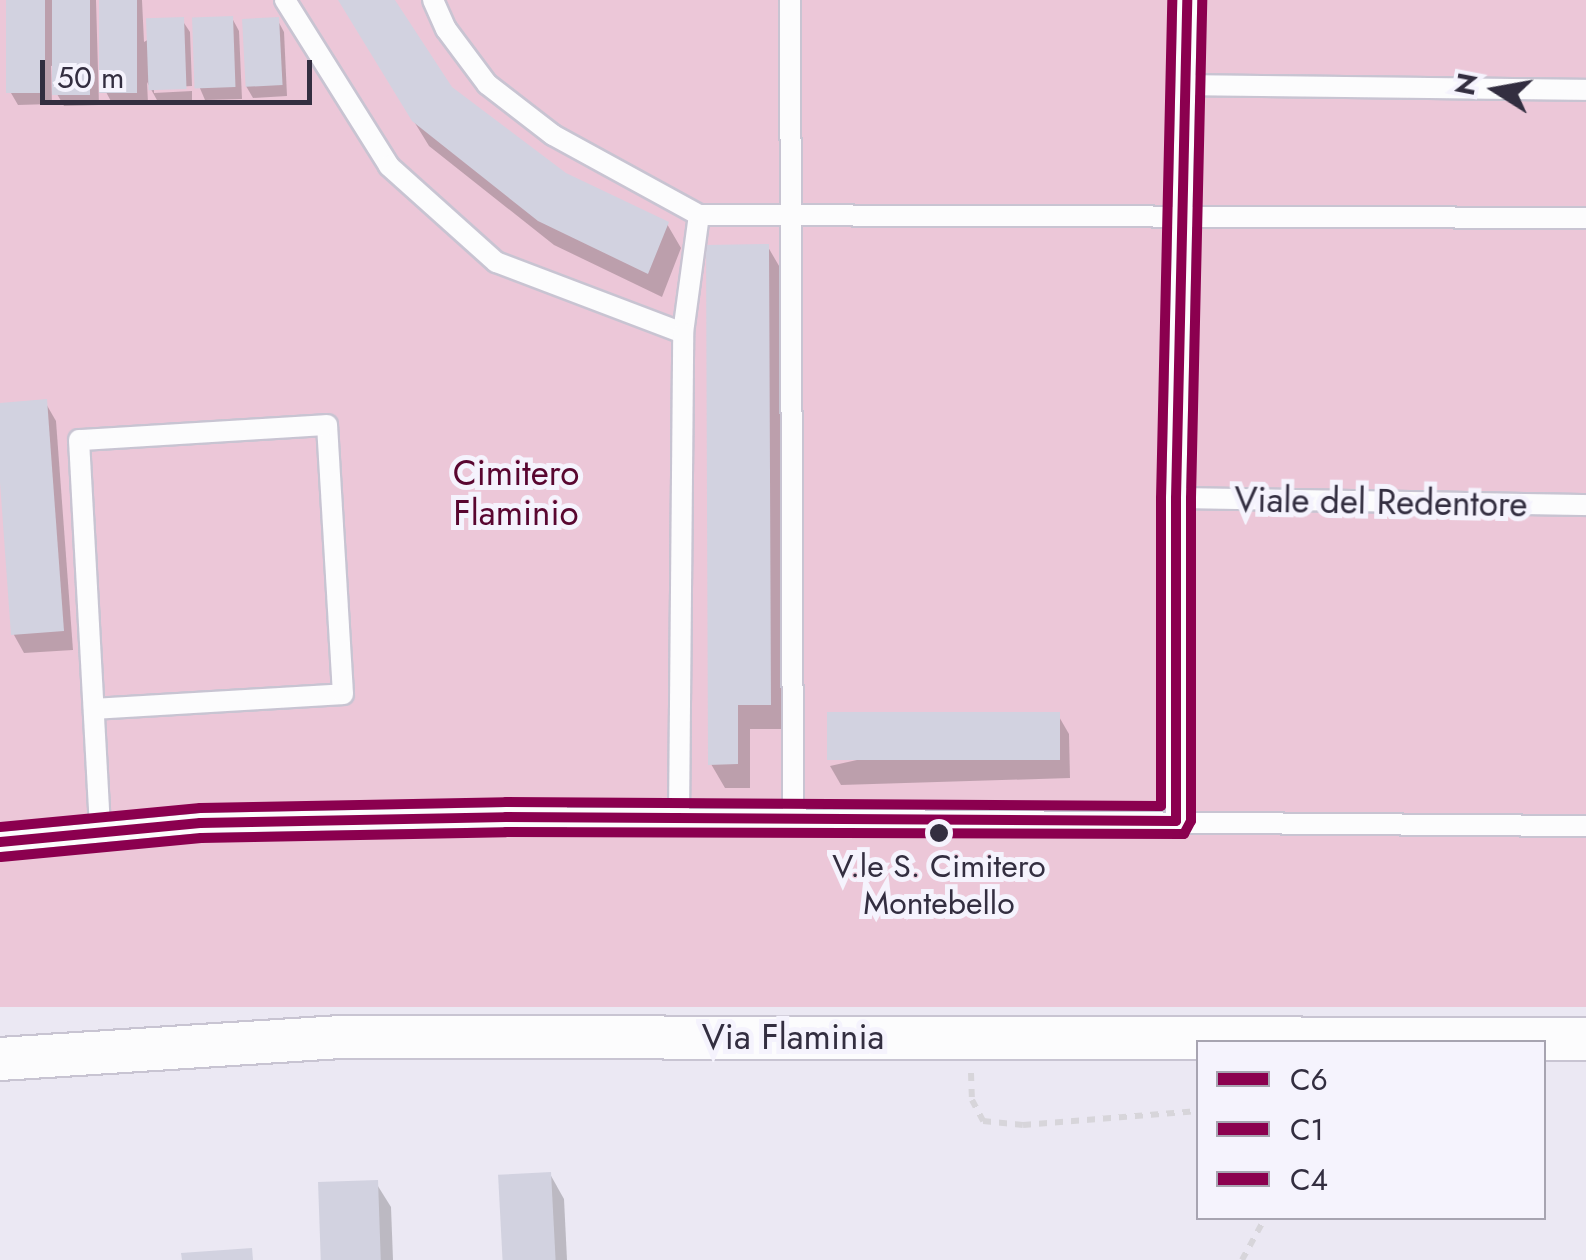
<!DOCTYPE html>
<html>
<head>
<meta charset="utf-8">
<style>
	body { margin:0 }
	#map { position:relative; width:1586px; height:1260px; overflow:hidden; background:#ebe8f3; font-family:Jost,sans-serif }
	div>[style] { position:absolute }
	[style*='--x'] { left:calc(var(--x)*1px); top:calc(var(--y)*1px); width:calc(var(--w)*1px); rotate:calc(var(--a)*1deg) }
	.green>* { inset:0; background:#ecc7d8; transform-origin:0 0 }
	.shadow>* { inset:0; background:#0003 }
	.building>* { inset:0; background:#d2d2e0; transform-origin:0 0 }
	.path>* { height:6px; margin-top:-3px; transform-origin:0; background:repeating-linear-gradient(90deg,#d7d5da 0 8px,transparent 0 16px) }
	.roads { filter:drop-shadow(2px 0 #c8c4d2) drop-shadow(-2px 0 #c8c4d2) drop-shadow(0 2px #c8c4d2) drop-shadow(0 -2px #c8c4d2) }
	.service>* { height:20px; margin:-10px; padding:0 10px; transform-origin:10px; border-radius:10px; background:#fcfcfd }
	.minor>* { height:42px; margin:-21px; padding:0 21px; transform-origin:21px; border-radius:21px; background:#fcfcfd }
	.bus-1>* { height:10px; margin:-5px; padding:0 5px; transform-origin:5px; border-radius:5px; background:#8b004f }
	.bus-2>* { height:10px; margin:-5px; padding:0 5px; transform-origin:5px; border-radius:5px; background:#8b004f }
	.bus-3>* { height:10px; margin:-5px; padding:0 5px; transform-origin:5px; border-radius:5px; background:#8b004f }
	.dots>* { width:28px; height:28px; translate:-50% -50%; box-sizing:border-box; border:5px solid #f5f3fd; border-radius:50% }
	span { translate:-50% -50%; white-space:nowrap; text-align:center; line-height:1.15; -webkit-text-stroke:10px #f5f3fd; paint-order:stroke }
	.bus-label { font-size:32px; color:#332e40 }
	.park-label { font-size:35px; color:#590630 }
	.street-label { font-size:35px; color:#332e40 }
	.legend { position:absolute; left:1196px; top:1040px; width:350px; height:180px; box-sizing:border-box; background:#f5f3fd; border:2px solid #a7a4b1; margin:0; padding:12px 18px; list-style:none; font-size:30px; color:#332e40 }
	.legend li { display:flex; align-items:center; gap:20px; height:50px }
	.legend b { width:50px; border:2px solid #a7a4b1 }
	.north { position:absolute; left:1446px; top:40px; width:100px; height:100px; -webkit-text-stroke:8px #f5f3fd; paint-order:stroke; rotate:281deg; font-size:28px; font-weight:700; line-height:40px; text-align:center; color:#332e40 }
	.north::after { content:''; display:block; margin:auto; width:35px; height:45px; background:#332e40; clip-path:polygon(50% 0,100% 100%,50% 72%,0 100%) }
	.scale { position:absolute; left:40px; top:60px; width:272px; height:45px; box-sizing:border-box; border:5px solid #332e40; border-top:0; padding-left:12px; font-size:30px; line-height:35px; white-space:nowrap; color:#332e40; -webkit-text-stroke:8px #f5f3fd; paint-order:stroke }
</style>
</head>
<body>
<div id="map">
	<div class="green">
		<div style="left:0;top:0;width:1586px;height:1007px"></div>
	</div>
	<div class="shadow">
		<div style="clip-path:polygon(9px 0,96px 0,99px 105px,64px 106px,57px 94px,56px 65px,51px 66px,52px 104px,18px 105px,11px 93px)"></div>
		<div style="clip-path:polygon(101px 0,142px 0,144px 42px,182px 20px,190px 32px,192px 86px,154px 88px,154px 93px,192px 91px,192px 101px,158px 102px,147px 82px,148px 103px,113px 105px,106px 92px)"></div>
		<div style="clip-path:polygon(340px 0,392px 0,450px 89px,564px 175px,667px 224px,681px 248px,662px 297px,554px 245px,429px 146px)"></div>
		<div style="clip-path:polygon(232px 18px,239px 31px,242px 99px,205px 100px,199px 86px)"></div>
		<div style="clip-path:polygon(277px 19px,284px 32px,287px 96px,253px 98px,246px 86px)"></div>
		<div style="clip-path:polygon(768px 247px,782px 271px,783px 729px,750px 729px,750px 788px,725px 788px,711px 764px)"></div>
		<div style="clip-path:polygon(45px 402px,56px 421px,73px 650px,24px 653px,14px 635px,0 405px)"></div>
		<div style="clip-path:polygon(1058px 715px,1069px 734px,1070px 778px,841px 785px,830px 766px)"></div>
		<div style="clip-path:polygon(550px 1174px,564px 1199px,567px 1260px,504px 1260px)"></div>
		<div style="clip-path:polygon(376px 1183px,391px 1207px,393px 1260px,323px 1260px)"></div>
	</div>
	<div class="building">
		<div style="left:6px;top:0;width:39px;height:93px"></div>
		<div style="left:52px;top:0;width:38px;height:95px"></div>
		<div style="left:99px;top:0;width:38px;height:93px"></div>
		<div style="clip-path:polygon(338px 0,395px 0,452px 87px,566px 173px,669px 222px,648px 274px,538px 221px,412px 121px)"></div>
		<div style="left:233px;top:16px;width:71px;height:41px;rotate:88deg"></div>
		<div style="left:184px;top:17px;width:72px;height:38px;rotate:88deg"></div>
		<div style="left:279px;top:17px;width:68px;height:37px;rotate:87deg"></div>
		<div style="clip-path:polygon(769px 244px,771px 705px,738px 705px,738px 764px,708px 765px,706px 245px)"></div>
		<div style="clip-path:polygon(47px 399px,64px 631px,11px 635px,0 482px,0 403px)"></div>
		<div style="left:1060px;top:712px;width:48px;height:233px;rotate:90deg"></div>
		<div style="left:551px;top:1172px;width:88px;height:53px;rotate:87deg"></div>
		<div style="left:378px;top:1180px;width:80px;height:60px;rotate:88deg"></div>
		<div style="clip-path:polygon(252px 1248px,253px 1260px,182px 1260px,181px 1253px)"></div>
	</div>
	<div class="path">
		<div style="--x:971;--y:1073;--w:27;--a:88"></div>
		<div style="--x:972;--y:1100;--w:24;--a:62"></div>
		<div style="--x:983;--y:1121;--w:40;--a:5.7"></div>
		<div style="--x:1023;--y:1125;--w:176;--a:-4.6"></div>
		<div style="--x:1242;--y:1260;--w:48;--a:-61.3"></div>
	</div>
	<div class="roads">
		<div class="service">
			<div style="--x:285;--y:0;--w:196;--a:57.9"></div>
			<div style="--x:389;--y:166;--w:144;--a:41.9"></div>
			<div style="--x:496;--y:262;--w:200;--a:20.8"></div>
			<div style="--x:683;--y:333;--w:119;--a:-82.3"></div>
			<div style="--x:433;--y:0;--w:32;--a:66"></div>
			<div style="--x:446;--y:29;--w:69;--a:53.3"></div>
			<div style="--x:487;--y:84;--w:83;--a:37.7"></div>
			<div style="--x:553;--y:135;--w:166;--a:28.7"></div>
			<div style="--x:699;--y:215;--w:887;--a:0.19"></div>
			<div style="--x:790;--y:0;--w:820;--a:89.79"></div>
			<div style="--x:1188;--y:85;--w:398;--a:0.7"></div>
			<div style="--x:1176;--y:498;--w:410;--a:1"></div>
			<div style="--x:94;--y:709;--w:249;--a:-3.4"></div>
			<div style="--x:343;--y:694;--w:269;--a:-93.4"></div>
			<div style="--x:327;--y:425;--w:248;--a:176.5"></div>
			<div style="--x:79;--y:440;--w:392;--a:86.9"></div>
			<div style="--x:679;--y:819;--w:486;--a:-89.5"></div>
			<div style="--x:1176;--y:821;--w:323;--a:-90"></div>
			<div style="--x:1176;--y:498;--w:498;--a:-88.7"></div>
			<div style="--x:0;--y:842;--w:201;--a:-5.4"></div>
			<div style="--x:200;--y:823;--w:306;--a:-1.1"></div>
			<div style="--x:506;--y:817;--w:1080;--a:0.48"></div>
		</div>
		<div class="minor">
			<div style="--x:0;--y:1059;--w:342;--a:-3.7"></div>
			<div style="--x:341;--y:1037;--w:1245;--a:0.09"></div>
		</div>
	</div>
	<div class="bus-1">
		<div style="--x:0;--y:842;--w:201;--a:-5.4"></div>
		<div style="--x:200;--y:823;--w:306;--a:-1.1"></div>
		<div style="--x:506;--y:817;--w:670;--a:0.34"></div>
		<div style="--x:1176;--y:821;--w:323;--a:-90"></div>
		<div style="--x:1176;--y:498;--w:498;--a:-88.7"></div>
	</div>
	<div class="bus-2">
		<div style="--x:1;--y:857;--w:201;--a:-5.4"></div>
		<div style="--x:201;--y:838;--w:305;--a:-1.1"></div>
		<div style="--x:506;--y:832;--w:678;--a:0.17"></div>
		<div style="--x:1184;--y:834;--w:15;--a:-62"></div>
		<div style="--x:1191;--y:821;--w:323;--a:-90"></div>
		<div style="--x:1191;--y:498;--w:498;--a:-88.7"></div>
	</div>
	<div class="bus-3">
		<div style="--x:0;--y:827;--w:201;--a:-5.4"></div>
		<div style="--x:200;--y:808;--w:306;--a:-1.1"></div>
		<div style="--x:506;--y:802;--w:655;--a:0.35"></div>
		<div style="--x:1161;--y:806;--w:308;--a:-90"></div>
		<div style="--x:1161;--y:498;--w:498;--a:-88.7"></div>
	</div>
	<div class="dots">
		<div style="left:939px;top:833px;background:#332e40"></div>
	</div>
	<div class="bus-label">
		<span style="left:939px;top:885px">V.le S. Cimitero<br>Montebello</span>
	</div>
	<div class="park-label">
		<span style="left:516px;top:493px">Cimitero<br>Flaminio</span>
	</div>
	<div class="street-label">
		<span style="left:1381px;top:502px;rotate:1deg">Viale del Redentore</span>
		<span style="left:793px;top:1037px">Via Flaminia</span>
	</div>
	<ul class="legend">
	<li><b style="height:12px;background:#8b004f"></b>C6</li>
	<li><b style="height:12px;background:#8b004f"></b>C1</li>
	<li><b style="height:12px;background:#8b004f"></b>C4</li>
	</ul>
	<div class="north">N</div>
	<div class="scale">50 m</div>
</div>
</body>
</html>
